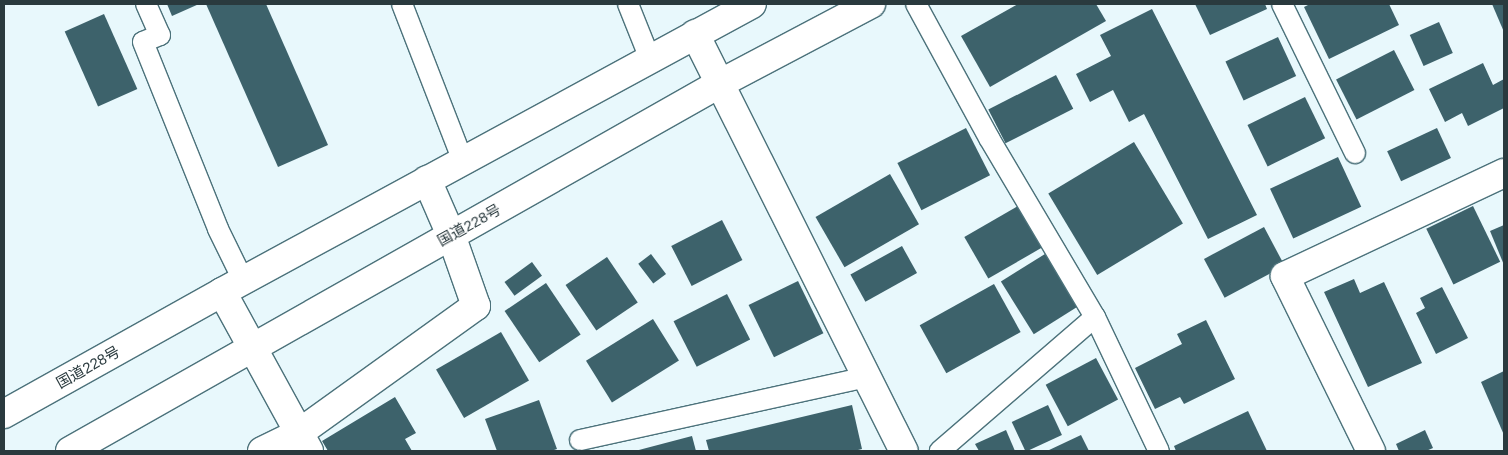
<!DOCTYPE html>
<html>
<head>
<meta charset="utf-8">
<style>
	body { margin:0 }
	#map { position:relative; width:1508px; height:455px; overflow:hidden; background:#e8f8fc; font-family:Arial,"Noto Sans JP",sans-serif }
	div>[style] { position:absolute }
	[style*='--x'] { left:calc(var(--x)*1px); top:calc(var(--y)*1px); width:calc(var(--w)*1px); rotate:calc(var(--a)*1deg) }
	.building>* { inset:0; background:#3d626b; transform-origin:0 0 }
	.roads { filter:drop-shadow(1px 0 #4c727b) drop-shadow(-1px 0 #4c727b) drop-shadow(0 1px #4c727b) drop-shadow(0 -1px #4c727b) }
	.lane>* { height:20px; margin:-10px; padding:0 10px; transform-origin:10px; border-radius:10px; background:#fff }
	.street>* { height:28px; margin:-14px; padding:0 14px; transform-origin:14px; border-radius:14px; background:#fff }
	.highway>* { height:28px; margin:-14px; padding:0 14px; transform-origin:14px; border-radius:14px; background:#fff }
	span { translate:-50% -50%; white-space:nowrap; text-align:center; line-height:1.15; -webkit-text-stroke:5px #fff; paint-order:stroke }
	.street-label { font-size:15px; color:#2a3a3e }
	.frame { position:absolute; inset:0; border:5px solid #2a3a3e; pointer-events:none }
</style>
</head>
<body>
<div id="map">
	<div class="building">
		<div style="clip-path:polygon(167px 4px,199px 4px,172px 16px)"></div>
		<div style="clip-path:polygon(206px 4px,266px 4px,328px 145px,278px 167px)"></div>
		<div style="clip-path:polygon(1018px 4px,1096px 4px,1106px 21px,990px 87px,961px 36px)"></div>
		<div style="clip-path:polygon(1195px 4px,1265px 4px,1267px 9px,1210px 35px)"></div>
		<div style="clip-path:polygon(1310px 4px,1389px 4px,1399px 25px,1329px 59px,1304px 7px)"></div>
		<div style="clip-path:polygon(1492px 4px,1504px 4px,1504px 32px)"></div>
		<div style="clip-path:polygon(1152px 9px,1257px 215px,1208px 239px,1144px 114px,1129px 122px,1113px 90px,1090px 102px,1076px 74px,1111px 56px,1100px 35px)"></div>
		<div style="left:104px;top:14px;width:82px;height:43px;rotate:66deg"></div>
		<div style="left:1439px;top:22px;width:34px;height:32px;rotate:66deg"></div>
		<div style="left:1278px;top:37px;width:43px;height:58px;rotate:65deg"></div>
		<div style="left:1394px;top:50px;width:45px;height:65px;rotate:63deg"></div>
		<div style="clip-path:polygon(1483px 63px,1493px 85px,1504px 79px,1504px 108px,1468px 126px,1462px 113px,1445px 122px,1429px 89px)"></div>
		<div style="left:1056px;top:75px;width:38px;height:76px;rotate:63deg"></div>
		<div style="left:1305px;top:97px;width:46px;height:64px;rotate:64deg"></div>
		<div style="left:966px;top:128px;width:53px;height:77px;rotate:63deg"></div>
		<div style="left:1437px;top:128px;width:33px;height:55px;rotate:65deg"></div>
		<div style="left:1134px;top:142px;width:95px;height:100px;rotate:59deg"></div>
		<div style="left:1338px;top:157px;width:55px;height:75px;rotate:65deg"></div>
		<div style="left:890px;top:174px;width:58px;height:86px;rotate:60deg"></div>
		<div style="left:1018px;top:206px;width:48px;height:62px;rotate:60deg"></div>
		<div style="left:1473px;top:206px;width:62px;height:52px;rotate:64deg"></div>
		<div style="left:722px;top:220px;width:45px;height:57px;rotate:63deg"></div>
		<div style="clip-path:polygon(1504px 225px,1504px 265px,1490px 231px)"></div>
		<div style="left:1264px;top:227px;width:44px;height:68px;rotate:62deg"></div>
		<div style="left:902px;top:246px;width:31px;height:59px;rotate:61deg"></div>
		<div style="left:651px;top:254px;width:25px;height:16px;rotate:53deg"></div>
		<div style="left:1045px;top:254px;width:62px;height:52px;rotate:58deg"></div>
		<div style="left:607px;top:257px;width:55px;height:50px;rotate:56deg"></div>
		<div style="left:532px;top:262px;width:17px;height:34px;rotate:54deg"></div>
		<div style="clip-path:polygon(1354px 279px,1360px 293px,1384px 282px,1422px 363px,1368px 387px,1324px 292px)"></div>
		<div style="left:798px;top:281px;width:58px;height:55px;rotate:64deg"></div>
		<div style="left:546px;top:283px;width:62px;height:50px;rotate:56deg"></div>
		<div style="left:994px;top:284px;width:55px;height:85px;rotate:61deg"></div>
		<div style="clip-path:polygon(1442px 287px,1468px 338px,1436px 354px,1416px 313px,1425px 308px,1420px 298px)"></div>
		<div style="left:727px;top:294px;width:51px;height:60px;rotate:63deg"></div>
		<div style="left:653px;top:319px;width:49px;height:79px;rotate:58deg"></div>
		<div style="clip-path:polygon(1206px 320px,1235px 379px,1184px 404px,1180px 397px,1155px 409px,1135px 368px,1182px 344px,1177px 334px)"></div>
		<div style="left:501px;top:332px;width:56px;height:75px;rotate:60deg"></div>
		<div style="left:1096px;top:358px;width:47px;height:57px;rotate:62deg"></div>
		<div style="clip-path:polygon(1504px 371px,1504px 435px,1481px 382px)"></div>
		<div style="clip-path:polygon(395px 397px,416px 433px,405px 439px,412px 451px,328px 451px,322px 441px)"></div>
		<div style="clip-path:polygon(539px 400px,557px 449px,551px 451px,497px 451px,485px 419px)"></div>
		<div style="clip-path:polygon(852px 405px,862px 449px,854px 451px,709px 451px,706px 440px)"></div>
		<div style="left:1048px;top:405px;width:33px;height:40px;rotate:65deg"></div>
		<div style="clip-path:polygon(1248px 411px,1267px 451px,1176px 451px,1174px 446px)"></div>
		<div style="clip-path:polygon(1006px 430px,1015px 451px,979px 451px,975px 444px)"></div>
		<div style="clip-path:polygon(1425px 430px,1433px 448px,1426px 451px,1399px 451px,1396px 444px)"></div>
		<div style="clip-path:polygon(1081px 435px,1089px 451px,1047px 451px)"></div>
		<div style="clip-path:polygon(692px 436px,696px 451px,635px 451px)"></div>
	</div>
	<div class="roads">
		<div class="lane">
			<div style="--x:146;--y:4;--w:34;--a:66"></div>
			<div style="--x:160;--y:35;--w:18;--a:158"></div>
			<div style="--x:143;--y:42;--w:201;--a:68.1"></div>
			<div style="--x:218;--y:229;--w:57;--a:63.9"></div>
			<div style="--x:402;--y:4;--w:168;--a:68.8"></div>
			<div style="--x:628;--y:4;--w:59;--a:68.2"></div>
			<div style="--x:916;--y:4;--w:153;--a:61.4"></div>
			<div style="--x:989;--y:138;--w:208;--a:59.4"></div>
			<div style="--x:1095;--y:317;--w:205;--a:139.2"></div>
			<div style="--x:1282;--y:4;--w:166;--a:63.9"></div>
			<div style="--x:1095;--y:317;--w:148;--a:64.5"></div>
			<div style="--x:580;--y:440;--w:293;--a:-12.4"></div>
		</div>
		<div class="street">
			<div style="--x:695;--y:34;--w:466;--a:63.4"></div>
			<div style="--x:222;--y:292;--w:181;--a:61.3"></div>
			<div style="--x:262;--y:451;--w:41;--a:-25.9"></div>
			<div style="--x:299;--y:433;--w:218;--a:-35.7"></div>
			<div style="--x:476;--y:306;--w:75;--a:-109.4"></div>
			<div style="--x:451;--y:235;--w:60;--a:-113.6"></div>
			<div style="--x:1371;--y:451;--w:195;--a:-116.2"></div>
			<div style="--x:1285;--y:276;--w:242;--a:-25.2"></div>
		</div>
		<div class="highway">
			<div style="--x:4;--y:414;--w:250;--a:-29.2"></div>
			<div style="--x:222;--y:292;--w:603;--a:-28.52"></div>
			<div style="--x:70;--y:451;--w:746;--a:-29.49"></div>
			<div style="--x:719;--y:84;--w:172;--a:-27.8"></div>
		</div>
	</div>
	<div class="street-label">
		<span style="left:469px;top:225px;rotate:-29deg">国道228号</span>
		<span style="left:88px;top:367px;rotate:-29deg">国道228号</span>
	</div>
	<div class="frame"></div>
</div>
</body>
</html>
